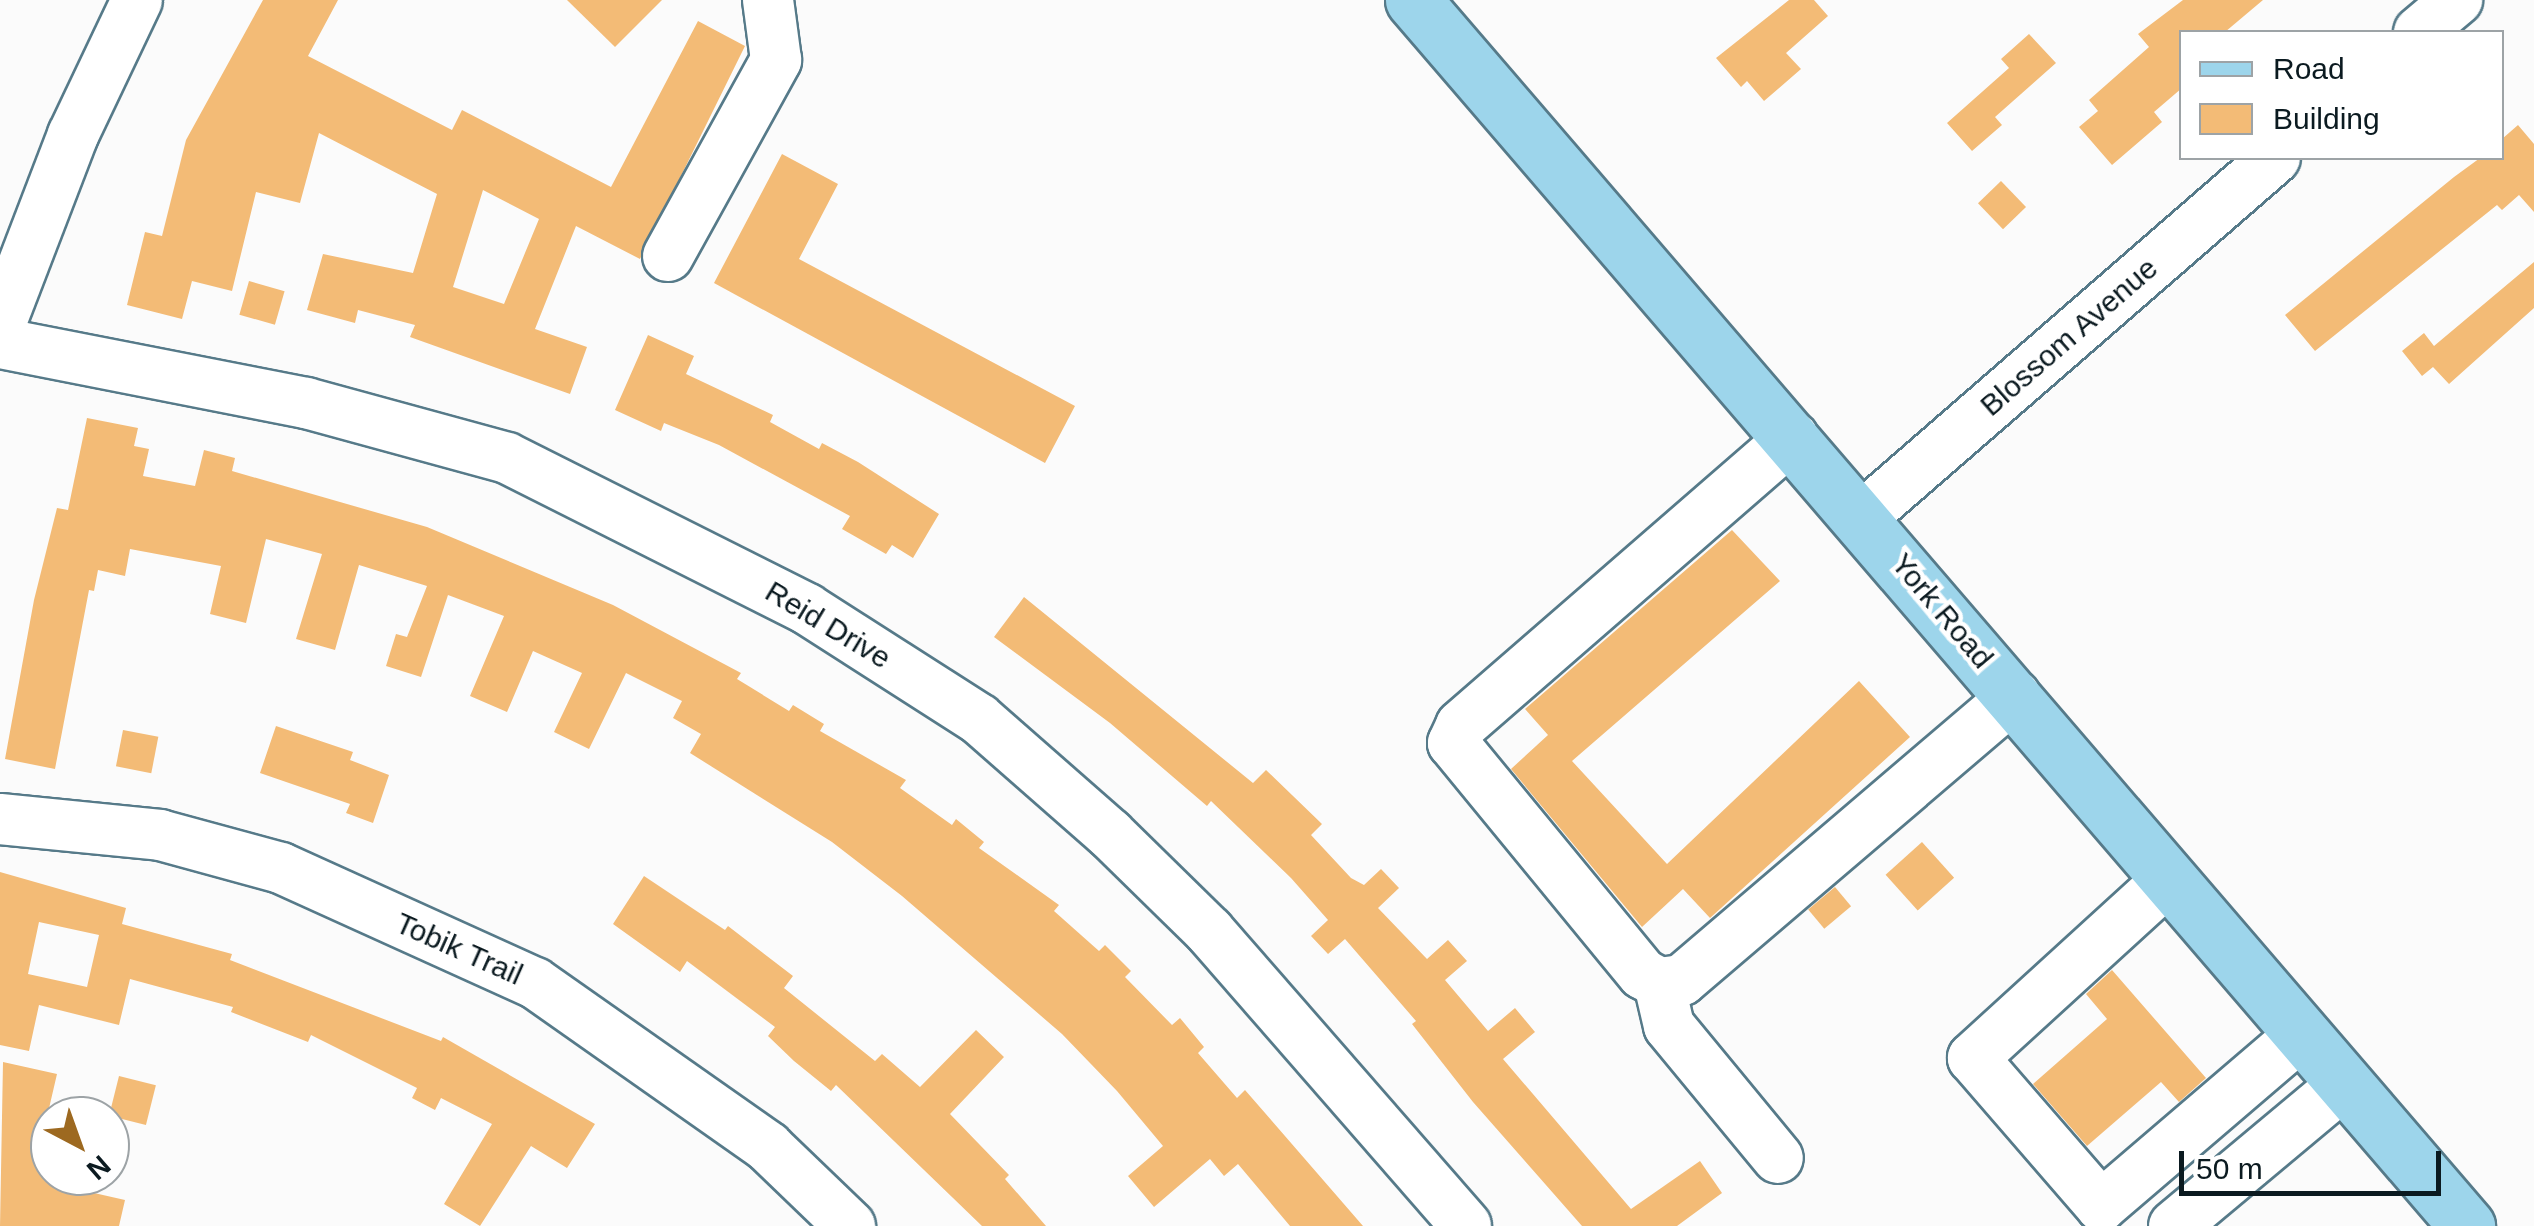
<!DOCTYPE html>
<html>
<head>
<meta charset="utf-8">
<style>
	body { margin:0 }
	#map { position:relative; width:2534px; height:1226px; overflow:hidden; background:#fbfbfb; font-family:Helvetica,sans-serif }
	div>[style] { position:absolute }
	[style*='--x'] { left:calc(var(--x)*1px); top:calc(var(--y)*1px); width:calc(var(--w)*1px); rotate:calc(var(--a)*1deg) }
	.building>* { inset:0; background:#f3bb76; transform-origin:0 0 }
	.roads { filter:drop-shadow(2px 0 #567a89) drop-shadow(-2px 0 #567a89) drop-shadow(0 2px #567a89) drop-shadow(0 -2px #567a89) }
	.minor>* { height:50px; margin:-25px; padding:0 25px; transform-origin:25px; border-radius:25px; background:#fff }
	.major>* { height:55px; margin:-27.5px; padding:0 27.5px; transform-origin:27.5px; border-radius:27.5px; background:#9dd5eb }
	span { translate:-50% -50%; white-space:nowrap; text-align:center; line-height:1.15; -webkit-text-stroke:9px #fff; paint-order:stroke }
	.street-label { font-size:30px; color:#0b1a20 }
	.legend { position:absolute; left:2179px; top:30px; width:325px; height:130px; box-sizing:border-box; background:#fff; border:2px solid #9da3a6; margin:0; padding:12px 18px; list-style:none; font-size:30px; color:#0b1a20 }
	.legend li { display:flex; align-items:center; gap:20px; height:50px }
	.legend b { width:50px; border:2px solid #9da3a6 }
	.north { position:absolute; left:30px; top:1096px; width:100px; height:100px; box-sizing:border-box; background:#fff; border:2px solid #9da3a6; border-radius:50%; rotate:139deg; font-size:28px; font-weight:700; line-height:40px; text-align:center; color:#0b1a20 }
	.north::after { content:''; display:block; margin:auto; width:35px; height:45px; background:#9d6920; clip-path:polygon(50% 0,100% 100%,50% 72%,0 100%) }
	.scale { position:absolute; left:2179px; top:1151px; width:262px; height:45px; box-sizing:border-box; border:5px solid #0b1a20; border-top:0; padding-left:12px; font-size:30px; line-height:35px; white-space:nowrap; color:#0b1a20; -webkit-text-stroke:8px #fff; paint-order:stroke }
</style>
</head>
<body>
<div id="map">
	<div class="building">
		<div style="clip-path:polygon(evenodd,263px 0,338px 0,308px 56px,452px 130px,462px 110px,611px 187px,698px 21px,745px 46px,640px 259px,576px 226px,535px 329px,587px 347px,570px 394px,410px 337px,415px 325px,358px 310px,355px 323px,307px 310px,323px 254px,413px 273px,437px 194px,319px 133px,300px 203px,256px 192px,232px 291px,192px 281px,182px 319px,127px 305px,145px 232px,162px 236px,186px 140px,263px 0,483px 190px,539px 219px,504px 304px,453px 287px,483px 190px)"></div>
		<div style="clip-path:polygon(567px 0,662px 0,615px 47px)"></div>
		<div style="clip-path:polygon(1789px 0,1814px 0,1828px 16px,1786px 53px,1801px 69px,1764px 101px,1747px 81px,1741px 87px,1716px 58px)"></div>
		<div style="clip-path:polygon(2183px 0,2263px 0,2225px 32px,2182px 32px,2182px 88px,2154px 112px,2162px 122px,2112px 165px,2079px 127px,2098px 111px,2089px 100px,2149px 47px,2138px 34px)"></div>
		<div style="clip-path:polygon(2029px 34px,2056px 63px,1995px 117px,2002px 125px,1972px 151px,1947px 123px,2009px 68px,2001px 59px)"></div>
		<div style="clip-path:polygon(2518px 125px,2534px 144px,2534px 212px,2519px 195px,2502px 210px,2497px 205px,2315px 351px,2285px 315px,2454px 177px,2480px 158px,2502px 158px,2502px 139px)"></div>
		<div style="clip-path:polygon(782px 154px,838px 184px,799px 259px,1075px 406px,1045px 463px,714px 283px)"></div>
		<div style="left:2001px;top:181px;width:36px;height:32px;rotate:46deg"></div>
		<div style="clip-path:polygon(2534px 262px,2534px 308px,2449px 384px,2433px 367px,2422px 376px,2402px 351px,2424px 333px,2434px 346px)"></div>
		<div style="left:249px;top:281px;width:37px;height:35px;rotate:16deg"></div>
		<div style="clip-path:polygon(648px 335px,694px 356px,686px 374px,773px 415px,770px 422px,819px 449px,822px 443px,858px 462px,939px 514px,913px 558px,892px 545px,886px 554px,842px 529px,850px 516px,719px 445px,664px 423px,661px 431px,615px 410px)"></div>
		<div style="clip-path:polygon(87px 418px,138px 428px,134px 446px,149px 449px,143px 476px,195px 486px,204px 450px,235px 458px,232px 471px,427px 527px,613px 605px,741px 673px,737px 679px,789px 711px,793px 705px,824px 724px,820px 731px,906px 780px,900px 788px,952px 825px,956px 819px,984px 842px,979px 848px,1059px 905px,1054px 911px,1099px 951px,1105px 945px,1131px 971px,1125px 977px,1172px 1025px,1180px 1018px,1204px 1047px,1198px 1053px,1237px 1098px,1245px 1090px,1363px 1226px,1290px 1226px,1238px 1164px,1224px 1176px,1210px 1159px,1154px 1207px,1128px 1176px,1163px 1146px,1117px 1091px,1062px 1034px,902px 896px,832px 842px,690px 753px,701px 734px,673px 718px,682px 701px,626px 673px,589px 749px,554px 732px,582px 673px,533px 651px,507px 712px,470px 696px,504px 616px,448px 595px,421px 677px,386px 666px,396px 634px,407px 637px,427px 586px,359px 565px,335px 650px,296px 639px,322px 554px,266px 539px,246px 623px,210px 614px,221px 566px,130px 549px,125px 576px,98px 570px,94px 591px,89px 590px,55px 769px,5px 759px,34px 600px,57px 508px,68px 510px)"></div>
		<div style="clip-path:polygon(1732px 530px,1780px 581px,1572px 761px,1667px 864px,1859px 681px,1910px 737px,1710px 918px,1683px 889px,1642px 927px,1511px 769px,1548px 735px,1525px 709px)"></div>
		<div style="clip-path:polygon(1024px 597px,1253px 783px,1266px 770px,1322px 824px,1311px 835px,1351px 878px,1364px 885px,1381px 869px,1399px 888px,1378px 908px,1427px 959px,1448px 940px,1467px 961px,1445px 980px,1488px 1031px,1515px 1008px,1535px 1032px,1503px 1059px,1631px 1209px,1700px 1161px,1722px 1193px,1677px 1226px,1582px 1226px,1473px 1102px,1412px 1024px,1416px 1021px,1345px 939px,1328px 954px,1311px 936px,1328px 920px,1291px 878px,1211px 801px,1207px 806px,1110px 723px,994px 637px)"></div>
		<div style="clip-path:polygon(276px 726px,353px 752px,350px 760px,389px 775px,373px 823px,346px 813px,350px 804px,260px 773px)"></div>
		<div style="left:123px;top:730px;width:36px;height:37px;rotate:11deg"></div>
		<div style="left:1922px;top:842px;width:48px;height:49px;rotate:48deg"></div>
		<div style="clip-path:polygon(evenodd,0 872px,126px 908px,122px 924px,232px 954px,230px 960px,441px 1041px,443px 1037px,595px 1124px,567px 1168px,531px 1146px,480px 1226px,444px 1204px,492px 1124px,441px 1098px,435px 1110px,412px 1098px,417px 1088px,311px 1035px,308px 1042px,231px 1012px,233px 1007px,130px 979px,119px 1025px,39px 1005px,29px 1051px,0 1045px,0 872px,39px 922px,99px 935px,87px 987px,28px 974px,39px 922px)"></div>
		<div style="clip-path:polygon(644px 876px,725px 930px,728px 926px,793px 976px,784px 988px,875px 1061px,882px 1054px,920px 1087px,976px 1030px,1004px 1057px,950px 1114px,1009px 1175px,1005px 1179px,1046px 1226px,982px 1226px,836px 1085px,831px 1091px,794px 1061px,768px 1036px,775px 1027px,687px 961px,680px 972px,613px 924px)"></div>
		<div style="left:1835px;top:887px;width:25px;height:35px;rotate:50deg"></div>
		<div style="clip-path:polygon(2112px 970px,2206px 1078px,2179px 1102px,2161px 1082px,2087px 1146px,2033px 1084px,2107px 1019px,2086px 994px)"></div>
		<div style="clip-path:polygon(3px 1062px,57px 1074px,37px 1160px,50px 1163px,50px 1183px,125px 1200px,119px 1226px,0 1226px)"></div>
		<div style="left:119px;top:1076px;width:38px;height:41px;rotate:14deg"></div>
	</div>
	<div class="roads">
		<div class="minor">
			<div style="--x:2419;--y:32;--w:50;--a:-40.1"></div>
			<div style="--x:668;--y:256;--w:224;--a:-61.1"></div>
			<div style="--x:776;--y:60;--w:61;--a:-97.6"></div>
			<div style="--x:0;--y:325;--w:204;--a:-69"></div>
			<div style="--x:73;--y:135;--w:149;--a:-64.6"></div>
			<div style="--x:0;--y:343;--w:312;--a:11.1"></div>
			<div style="--x:306;--y:403;--w:208;--a:15.3"></div>
			<div style="--x:507;--y:458;--w:336;--a:26.7"></div>
			<div style="--x:807;--y:609;--w:204;--a:32.6"></div>
			<div style="--x:979;--y:719;--w:174;--a:41.3"></div>
			<div style="--x:1110;--y:834;--w:139;--a:44.4"></div>
			<div style="--x:1209;--y:931;--w:391;--a:48.9"></div>
			<div style="--x:1793;--y:437;--w:440;--a:139"></div>
			<div style="--x:1461;--y:726;--w:19;--a:115"></div>
			<div style="--x:1453;--y:743;--w:299;--a:50.6"></div>
			<div style="--x:1643;--y:974;--w:18;--a:29"></div>
			<div style="--x:1659;--y:983;--w:23;--a:-7"></div>
			<div style="--x:1682;--y:980;--w:438;--a:-40.5"></div>
			<div style="--x:1862;--y:517;--w:547;--a:-41"></div>
			<div style="--x:0;--y:819;--w:161;--a:5.7"></div>
			<div style="--x:160;--y:835;--w:125;--a:15.3"></div>
			<div style="--x:281;--y:868;--w:279;--a:24.4"></div>
			<div style="--x:535;--y:983;--w:285;--a:35.1"></div>
			<div style="--x:768;--y:1147;--w:114;--a:43.9"></div>
			<div style="--x:2170;--y:878;--w:267;--a:137.6"></div>
			<div style="--x:1973;--y:1058;--w:196;--a:49.1"></div>
			<div style="--x:2101;--y:1206;--w:266;--a:-40.6"></div>
			<div style="--x:1659;--y:983;--w:44;--a:76.9"></div>
			<div style="--x:1669;--y:1026;--w:171;--a:50.5"></div>
			<div style="--x:2174;--y:1226;--w:223;--a:-39.9"></div>
		</div>
		<div class="major">
			<div style="--x:1413;--y:0;--w:1617;--a:49.31"></div>
		</div>
	</div>
	<div class="street-label">
		<span style="left:2069px;top:337px;rotate:-41deg">Blossom Avenue</span>
		<span style="left:1942px;top:611px;rotate:50deg">York Road</span>
		<span style="left:828px;top:625px;rotate:31deg">Reid Drive</span>
		<span style="left:459px;top:949px;rotate:24deg">Tobik Trail</span>
	</div>
	<ul class="legend">
	<li><b style="height:12px;background:#9dd5eb"></b>Road</li>
	<li><b style="height:28px;background:#f3bb76"></b>Building</li>
	</ul>
	<div class="north">N</div>
	<div class="scale">50 m</div>
</div>
</body>
</html>
